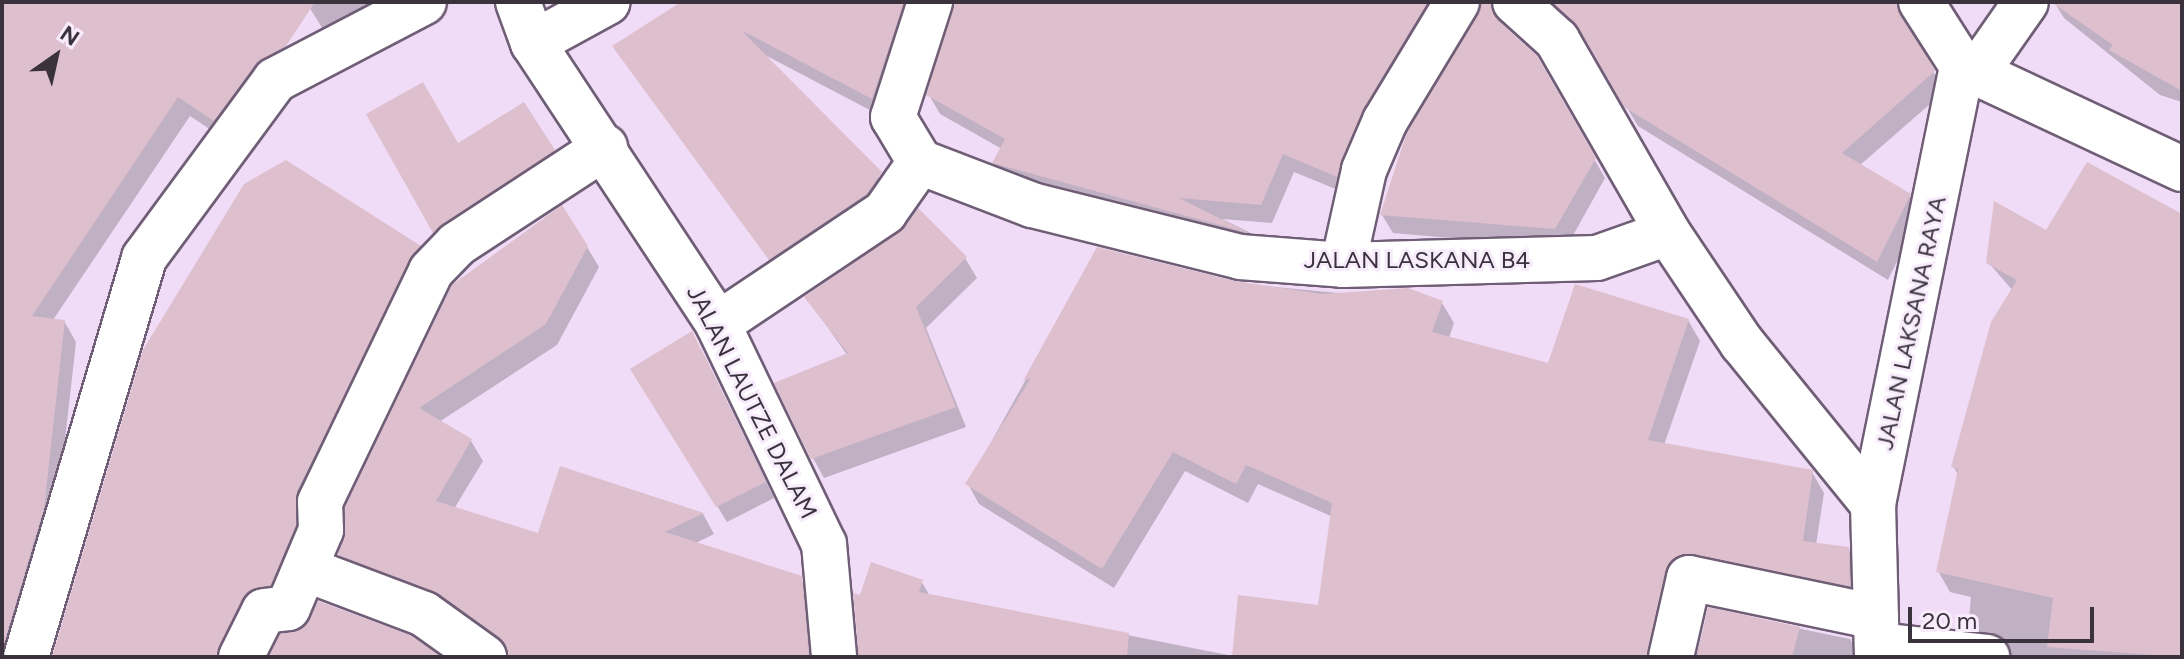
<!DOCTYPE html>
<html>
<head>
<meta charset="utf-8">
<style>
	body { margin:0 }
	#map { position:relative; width:2184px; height:659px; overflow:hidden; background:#f0dcf6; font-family:Figtree,sans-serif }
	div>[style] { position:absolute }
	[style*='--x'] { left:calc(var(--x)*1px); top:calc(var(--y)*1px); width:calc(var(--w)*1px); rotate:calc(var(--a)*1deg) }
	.shadow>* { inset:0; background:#0003 }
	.building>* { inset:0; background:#debfce }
	.roads { filter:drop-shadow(2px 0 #6f5e75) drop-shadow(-2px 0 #6f5e75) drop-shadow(0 2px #6f5e75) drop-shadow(0 -2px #6f5e75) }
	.minor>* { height:44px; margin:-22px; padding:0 22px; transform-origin:22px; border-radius:22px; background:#fff }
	span { translate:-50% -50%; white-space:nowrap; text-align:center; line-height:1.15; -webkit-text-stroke:6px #f8ecfc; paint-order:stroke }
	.street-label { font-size:24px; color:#3a333d }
	.frame { position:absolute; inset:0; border:4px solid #3a333d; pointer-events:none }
	.north { position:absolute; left:16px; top:16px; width:80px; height:80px; -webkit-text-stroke:6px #f8ecfc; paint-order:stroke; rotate:34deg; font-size:22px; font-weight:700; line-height:32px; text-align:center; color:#3a333d }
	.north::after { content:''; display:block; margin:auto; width:28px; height:36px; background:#3a333d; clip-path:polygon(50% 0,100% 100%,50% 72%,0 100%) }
	.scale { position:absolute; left:1908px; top:607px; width:186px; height:36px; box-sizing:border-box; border:4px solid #3a333d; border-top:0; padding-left:10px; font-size:24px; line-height:28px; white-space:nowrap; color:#3a333d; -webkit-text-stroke:6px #f8ecfc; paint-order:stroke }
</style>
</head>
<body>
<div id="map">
	<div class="shadow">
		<div style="clip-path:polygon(2px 2px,240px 2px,298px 65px,226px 140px,190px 116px,53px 320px,64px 321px,76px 342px,55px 530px,17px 657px,2px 657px)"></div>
		<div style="clip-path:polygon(306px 2px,410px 2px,331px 42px)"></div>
		<div style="clip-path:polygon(690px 2px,710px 2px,742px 33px,761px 2px,929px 2px,883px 117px,763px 54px,892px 192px,782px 277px,616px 48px)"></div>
		<div style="clip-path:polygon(954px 2px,1457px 2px,1348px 194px,1294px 172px,1272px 223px,1222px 219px,1249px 232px,1258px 248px,1005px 182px,994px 163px,1002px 149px,940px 114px,929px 95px)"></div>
		<div style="clip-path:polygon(1481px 2px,1514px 2px,1501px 23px,1536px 57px,1605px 178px,1566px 248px,1393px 233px,1382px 215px)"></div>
		<div style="clip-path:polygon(1544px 2px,1912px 2px,1910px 34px,1945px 91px,1859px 166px,1909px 195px,1920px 214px,1888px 280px,1638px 126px,1587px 41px)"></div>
		<div style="clip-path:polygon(2054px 2px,2182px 2px,2182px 102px,2160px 95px,2064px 18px)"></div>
		<div style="clip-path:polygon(374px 123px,457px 146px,553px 151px,564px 170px,446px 250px)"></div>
		<div style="clip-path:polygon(2182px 215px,2182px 657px,2013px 657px,1980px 650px,1968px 629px,1971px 597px,1950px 592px,1938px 571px,1959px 476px,1953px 466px,2013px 291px,1988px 262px,2046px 233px)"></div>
		<div style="clip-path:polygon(419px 247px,431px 268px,306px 547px,234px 657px,54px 657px)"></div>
		<div style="clip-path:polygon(587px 247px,599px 267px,557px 345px,439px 422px,471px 441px,483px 461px,454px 509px,539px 536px,561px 469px,703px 514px,714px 534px,694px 544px,800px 578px,812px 599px,818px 657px,510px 657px,452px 614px,352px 575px,340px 554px,453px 287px)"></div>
		<div style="clip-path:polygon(1098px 249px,1234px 283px,1442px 303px,1454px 323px,1449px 338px,1549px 365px,1688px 320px,1700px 341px,1664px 445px,1812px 472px,1824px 493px,1816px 545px,1848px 548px,1860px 569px,1861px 606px,1693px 574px,1664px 657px,1239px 657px,1320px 607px,1333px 517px,1258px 484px,1248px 503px,1185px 471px,1114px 588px,979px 504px,968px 484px)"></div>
		<div style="clip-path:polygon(965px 258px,977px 278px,926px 328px,966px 427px,824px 478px,813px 458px,848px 356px,806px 297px)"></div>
		<div style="clip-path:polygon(701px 349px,774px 498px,727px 522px,642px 385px)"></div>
		<div style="clip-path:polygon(921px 581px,930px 596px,1238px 657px,858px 657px,856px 596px)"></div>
		<div style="clip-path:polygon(1709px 610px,1850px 639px,1860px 657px,1696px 657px)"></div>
	</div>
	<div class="building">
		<div style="clip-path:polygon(2px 2px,315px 2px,286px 46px,255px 65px,214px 121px,178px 97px,32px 316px,65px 320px,44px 508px,2px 650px)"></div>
		<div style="clip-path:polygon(681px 2px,904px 2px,872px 99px,741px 30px,882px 172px,867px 194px,769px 260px,612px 46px)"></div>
		<div style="clip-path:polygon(954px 2px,1428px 2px,1364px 108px,1337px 177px,1283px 154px,1261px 205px,1179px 198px,1249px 233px,992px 163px,1005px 139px,926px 95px)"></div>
		<div style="clip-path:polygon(1482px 2px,1491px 2px,1498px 21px,1537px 56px,1596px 158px,1555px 229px,1380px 215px,1407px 132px)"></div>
		<div style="clip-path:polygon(1552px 2px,1896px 2px,1935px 71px,1842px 153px,1911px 194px,1877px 262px,1624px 107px,1579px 28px)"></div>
		<div style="clip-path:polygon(2051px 2px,2182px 2px,2182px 91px,2109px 50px,2113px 45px)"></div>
		<div style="clip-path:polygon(423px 82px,458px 143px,524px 102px,555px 150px,433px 233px,366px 114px)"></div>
		<div style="clip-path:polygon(286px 160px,421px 246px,297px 491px,296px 525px,271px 585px,242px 599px,216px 657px,52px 657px,143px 350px,244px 184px)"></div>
		<div style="clip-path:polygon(2087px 162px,2182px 214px,2182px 657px,2047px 647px,2053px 598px,1936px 572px,1958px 469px,1951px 467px,1991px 322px,2017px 280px,1986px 263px,1994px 201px,2046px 230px)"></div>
		<div style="clip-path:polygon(562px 205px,588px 246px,546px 324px,419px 408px,472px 439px,436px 501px,538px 533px,560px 466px,704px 513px,665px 532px,802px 576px,809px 657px,509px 657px,499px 637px,438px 593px,338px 555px,345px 507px,452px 285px)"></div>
		<div style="clip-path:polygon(918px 208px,967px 257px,916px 307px,956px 407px,811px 459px,774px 383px,848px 353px,804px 297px,899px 232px)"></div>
		<div style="clip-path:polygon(1097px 247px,1234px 281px,1322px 294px,1408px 288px,1443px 301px,1432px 332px,1548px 363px,1575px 284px,1689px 319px,1648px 440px,1813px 470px,1803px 541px,1849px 547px,1850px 586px,1682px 554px,1665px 572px,1647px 657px,1232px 657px,1238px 595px,1318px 605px,1332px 503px,1246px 465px,1236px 484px,1173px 452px,1102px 569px,965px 484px,1031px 378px,1023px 381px)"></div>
		<div style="clip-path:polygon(692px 331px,766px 482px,716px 507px,630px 369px)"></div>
		<div style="clip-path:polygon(871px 562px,923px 580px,919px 592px,1129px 633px,1127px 657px,859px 657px,853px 593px,860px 595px)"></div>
		<div style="clip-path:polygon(318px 601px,412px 636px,441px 657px,269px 657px,280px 634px,304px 627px)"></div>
		<div style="clip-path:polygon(1708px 607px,1800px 627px,1792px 657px,1697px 657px)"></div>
	</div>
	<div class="roads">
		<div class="minor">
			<div style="--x:518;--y:2;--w:44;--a:69.9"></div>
			<div style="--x:533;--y:43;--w:336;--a:56.6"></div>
			<div style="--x:718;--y:324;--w:244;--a:64.3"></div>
			<div style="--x:824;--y:544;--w:113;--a:84.9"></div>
			<div style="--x:930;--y:2;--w:121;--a:107.8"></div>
			<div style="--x:893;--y:117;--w:52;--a:59"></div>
			<div style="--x:920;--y:162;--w:120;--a:21"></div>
			<div style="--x:1032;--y:205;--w:214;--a:14"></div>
			<div style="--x:1240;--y:257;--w:103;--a:4.4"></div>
			<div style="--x:1343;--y:265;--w:254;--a:-1.6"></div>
			<div style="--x:1597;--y:258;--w:75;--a:-19.4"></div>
			<div style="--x:1515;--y:2;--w:57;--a:42.1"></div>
			<div style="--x:1557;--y:40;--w:223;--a:60.1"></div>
			<div style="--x:1668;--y:233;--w:133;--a:56.1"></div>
			<div style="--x:1742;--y:343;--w:208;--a:50.9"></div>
			<div style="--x:533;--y:43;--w:85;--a:-28.7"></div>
			<div style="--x:1962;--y:66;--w:243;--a:25.1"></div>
			<div style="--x:1977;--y:72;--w:85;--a:-55"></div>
			<div style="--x:1343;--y:265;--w:97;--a:-77.5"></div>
			<div style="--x:1364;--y:170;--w:53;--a:-66.8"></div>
			<div style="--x:1385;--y:121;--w:139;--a:-58.8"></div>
			<div style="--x:718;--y:324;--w:201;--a:-33.8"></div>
			<div style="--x:885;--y:212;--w:61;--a:-55"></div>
			<div style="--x:305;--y:569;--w:127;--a:20.7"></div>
			<div style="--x:424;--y:614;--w:74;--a:35.6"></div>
			<div style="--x:1878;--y:645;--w:110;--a:6.3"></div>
			<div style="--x:26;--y:657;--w:416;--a:-73.5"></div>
			<div style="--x:144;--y:258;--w:221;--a:-53.6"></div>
			<div style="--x:275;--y:80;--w:168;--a:-27.6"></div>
			<div style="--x:241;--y:657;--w:51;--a:-63.4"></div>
			<div style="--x:264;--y:611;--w:24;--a:-7"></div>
			<div style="--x:288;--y:608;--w:85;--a:-67.1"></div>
			<div style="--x:321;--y:530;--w:28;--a:-92"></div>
			<div style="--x:320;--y:502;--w:256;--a:-64.3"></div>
			<div style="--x:431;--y:271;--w:37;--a:-46"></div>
			<div style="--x:457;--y:244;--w:177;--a:-33.2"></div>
			<div style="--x:1671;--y:657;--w:81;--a:-77.2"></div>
			<div style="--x:1689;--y:578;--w:191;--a:11.8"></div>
			<div style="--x:1877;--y:657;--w:153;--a:-91.5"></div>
			<div style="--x:1873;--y:504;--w:447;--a:-78.5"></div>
			<div style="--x:1962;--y:66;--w:76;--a:-122.6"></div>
		</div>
	</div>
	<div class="street-label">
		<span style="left:1417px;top:260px">JALAN LASKANA B4</span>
		<span style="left:1911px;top:323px;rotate:-78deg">JALAN LAKSANA RAYA</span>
		<span style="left:752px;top:402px;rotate:63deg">JALAN LAUTZE DALAM</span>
	</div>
	<div class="frame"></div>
	<div class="north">N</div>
	<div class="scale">20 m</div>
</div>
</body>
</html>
